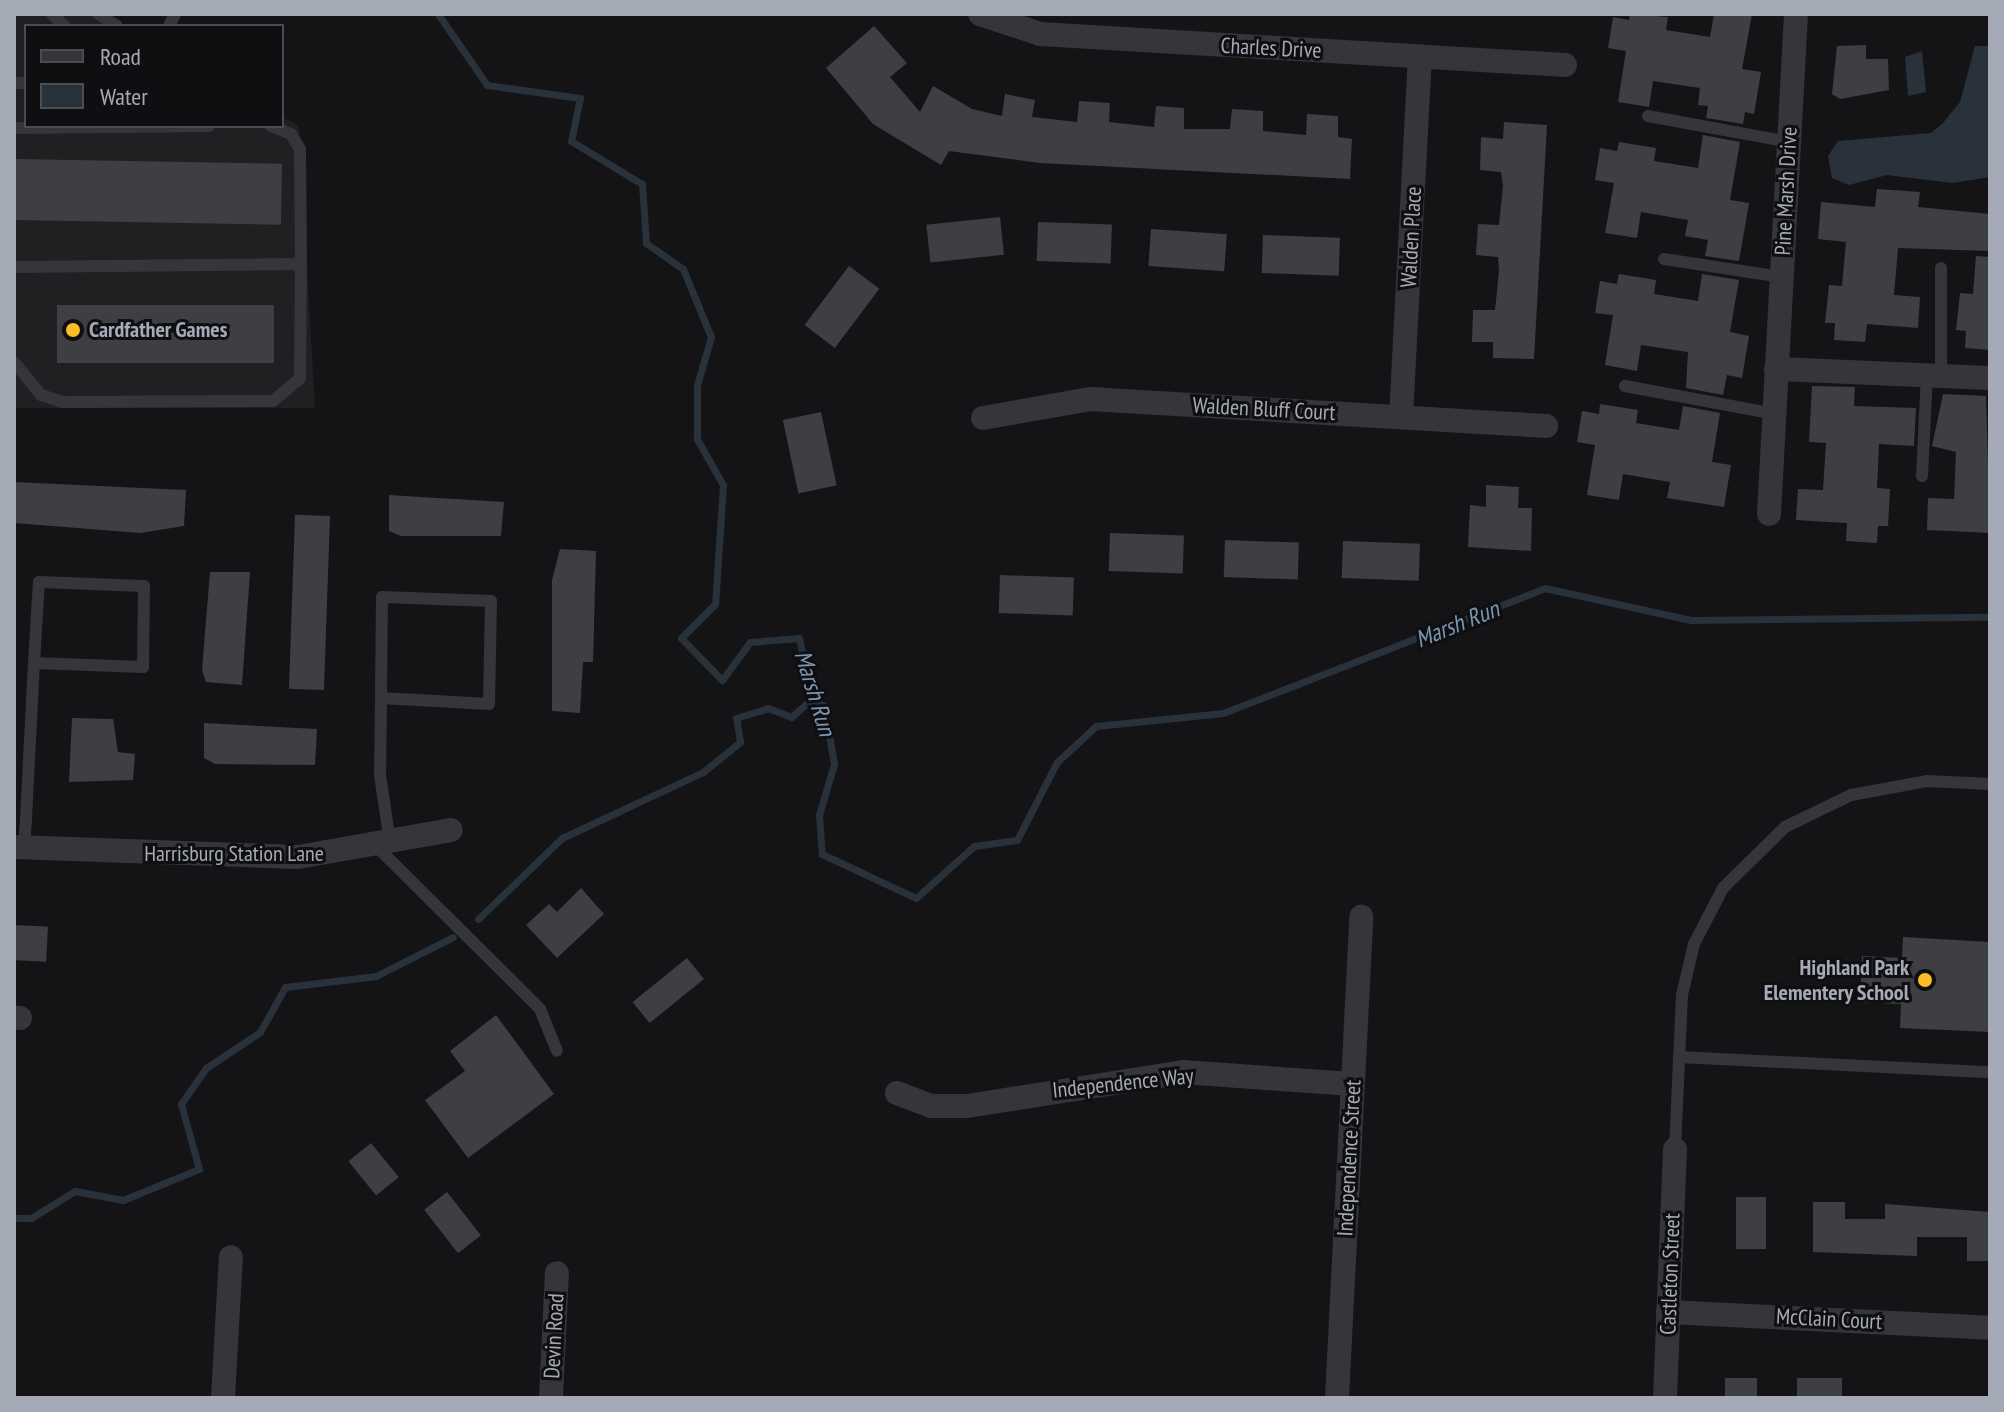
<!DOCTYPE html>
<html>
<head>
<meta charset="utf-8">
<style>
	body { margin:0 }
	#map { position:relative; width:2004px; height:1412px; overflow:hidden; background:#141416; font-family:"PT Sans Narrow",sans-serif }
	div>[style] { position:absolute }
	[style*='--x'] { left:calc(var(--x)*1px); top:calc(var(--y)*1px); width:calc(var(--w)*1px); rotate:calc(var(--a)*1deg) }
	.built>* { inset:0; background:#202023 }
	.water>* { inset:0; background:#29323a }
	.stream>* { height:7px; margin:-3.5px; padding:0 3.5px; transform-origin:3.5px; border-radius:3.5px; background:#29323a }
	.building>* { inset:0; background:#3e3f43; transform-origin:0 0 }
	.lane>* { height:12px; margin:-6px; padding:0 6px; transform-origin:6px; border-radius:6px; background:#35353b }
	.street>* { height:24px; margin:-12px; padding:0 12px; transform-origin:12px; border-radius:12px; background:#35353b }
	.dots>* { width:22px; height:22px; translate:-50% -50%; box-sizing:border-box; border:4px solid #0f0f11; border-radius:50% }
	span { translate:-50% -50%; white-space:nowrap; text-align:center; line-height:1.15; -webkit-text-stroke:6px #0f0f11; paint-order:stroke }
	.street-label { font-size:22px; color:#a5aab7 }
	.poi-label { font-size:22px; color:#a5aab7; font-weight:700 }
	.left { translate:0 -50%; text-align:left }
	.right { translate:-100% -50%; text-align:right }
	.water-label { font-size:24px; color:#7a96b4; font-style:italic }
	.frame { position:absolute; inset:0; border:16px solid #a5aab7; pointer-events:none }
	.legend { position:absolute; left:24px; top:24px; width:260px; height:104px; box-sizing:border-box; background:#0f0f11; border:2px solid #4b4d53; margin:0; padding:10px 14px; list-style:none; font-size:24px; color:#a5aab7 }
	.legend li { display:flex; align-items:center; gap:16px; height:40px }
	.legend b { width:40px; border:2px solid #4b4d53 }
</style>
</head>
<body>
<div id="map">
	<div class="built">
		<div style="clip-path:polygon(14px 14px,94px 14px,116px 26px,26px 26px,26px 126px,282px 126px,282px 117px,299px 126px,315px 408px,14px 408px)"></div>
	</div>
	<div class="water">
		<div style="clip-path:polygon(1975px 46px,1990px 46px,1990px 177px,1952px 183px,1887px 175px,1849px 185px,1832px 178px,1828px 156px,1838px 141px,1931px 133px,1943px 123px,1960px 102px)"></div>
		<div style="clip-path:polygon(1922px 51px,1926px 92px,1908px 96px,1905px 57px)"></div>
	</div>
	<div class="stream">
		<div style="--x:438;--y:14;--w:86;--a:55.4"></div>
		<div style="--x:487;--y:85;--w:94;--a:8"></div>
		<div style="--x:580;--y:98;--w:44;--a:101.8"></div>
		<div style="--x:571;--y:141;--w:83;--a:31.2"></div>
		<div style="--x:642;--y:184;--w:59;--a:86.1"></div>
		<div style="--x:646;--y:243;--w:45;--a:35.1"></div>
		<div style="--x:683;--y:269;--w:74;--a:67.6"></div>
		<div style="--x:711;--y:337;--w:50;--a:106.3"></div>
		<div style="--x:697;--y:385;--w:54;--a:90"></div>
		<div style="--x:697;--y:439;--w:53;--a:60.5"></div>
		<div style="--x:723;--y:485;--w:119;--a:93.8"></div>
		<div style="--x:715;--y:604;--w:48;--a:135"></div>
		<div style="--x:681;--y:638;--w:59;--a:45.7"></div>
		<div style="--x:722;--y:680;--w:47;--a:-53.6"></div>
		<div style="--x:750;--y:642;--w:49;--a:-4.7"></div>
		<div style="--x:799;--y:638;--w:62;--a:78"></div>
		<div style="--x:812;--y:699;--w:14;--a:30"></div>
		<div style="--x:824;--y:706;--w:59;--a:80.2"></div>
		<div style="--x:834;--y:764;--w:53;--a:106.4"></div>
		<div style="--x:819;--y:815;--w:39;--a:86"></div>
		<div style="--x:822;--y:854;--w:104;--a:25.1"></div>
		<div style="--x:916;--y:898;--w:78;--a:-41.9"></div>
		<div style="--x:974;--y:846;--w:43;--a:-7.9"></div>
		<div style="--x:1017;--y:840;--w:88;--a:-62.9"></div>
		<div style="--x:1057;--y:762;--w:53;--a:-42.7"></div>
		<div style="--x:1096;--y:726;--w:128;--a:-5.8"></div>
		<div style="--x:1223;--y:713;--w:345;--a:-21.2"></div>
		<div style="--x:1545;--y:588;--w:148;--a:12.4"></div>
		<div style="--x:1690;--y:620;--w:300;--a:-0.6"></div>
		<div style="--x:478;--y:919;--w:117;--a:-44"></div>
		<div style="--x:562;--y:838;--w:156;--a:-25.1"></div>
		<div style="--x:703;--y:772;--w:48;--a:-39"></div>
		<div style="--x:740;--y:742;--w:24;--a:-99"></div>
		<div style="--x:736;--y:718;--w:34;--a:-17"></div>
		<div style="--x:768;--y:708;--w:25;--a:21"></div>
		<div style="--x:791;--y:717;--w:28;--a:-41"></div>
		<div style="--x:14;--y:1218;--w:17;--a:0"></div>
		<div style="--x:31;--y:1218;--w:52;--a:-31.5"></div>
		<div style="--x:75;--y:1191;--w:49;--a:10.6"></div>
		<div style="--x:123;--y:1200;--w:82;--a:-22.2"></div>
		<div style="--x:199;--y:1169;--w:67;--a:-105.5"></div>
		<div style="--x:181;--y:1104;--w:44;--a:-55.2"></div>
		<div style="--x:206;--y:1068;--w:65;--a:-33.7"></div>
		<div style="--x:260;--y:1032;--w:51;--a:-60.9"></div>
		<div style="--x:285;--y:987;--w:92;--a:-6.9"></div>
		<div style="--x:376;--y:976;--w:86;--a:-26.9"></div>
	</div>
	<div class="building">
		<div style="clip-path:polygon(1630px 14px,1668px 17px,1666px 30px,1710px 37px,1714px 14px,1752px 14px,1742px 69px,1761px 72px,1754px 114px,1745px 112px,1743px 124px,1706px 118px,1708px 106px,1698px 105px,1700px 88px,1653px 81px,1649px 107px,1618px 102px,1626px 51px,1608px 48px,1613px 17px,1629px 20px)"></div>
		<div style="clip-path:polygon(874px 26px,907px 63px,890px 77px,920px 112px,933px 86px,972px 109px,1002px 116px,1005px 94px,1035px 100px,1032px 117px,1077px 122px,1079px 101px,1110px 103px,1109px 122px,1154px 127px,1156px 106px,1184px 108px,1184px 129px,1230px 129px,1232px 109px,1263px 111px,1263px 131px,1306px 135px,1307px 114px,1338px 116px,1338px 137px,1352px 139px,1350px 179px,1040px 163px,949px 151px,941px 165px,873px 124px,826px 68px)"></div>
		<div style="clip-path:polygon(1866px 45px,1866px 59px,1888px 59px,1889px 90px,1840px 99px,1832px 94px,1837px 46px)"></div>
		<div style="clip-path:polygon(1504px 122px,1547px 125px,1534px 359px,1493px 358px,1493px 342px,1472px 342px,1473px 310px,1495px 310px,1499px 271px,1498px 257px,1476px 255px,1478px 224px,1499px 225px,1503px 186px,1501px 172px,1480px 170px,1481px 137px,1503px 139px)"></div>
		<div style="clip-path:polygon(1703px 135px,1740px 142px,1730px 200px,1749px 203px,1739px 261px,1705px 256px,1708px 240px,1685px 236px,1688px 220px,1641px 212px,1637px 238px,1605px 233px,1614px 183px,1595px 180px,1600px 148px,1617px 151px,1619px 142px,1656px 148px,1654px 161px,1698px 168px)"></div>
		<div style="left:14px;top:159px;width:268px;height:61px;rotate:1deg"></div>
		<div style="clip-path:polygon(1877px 189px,1920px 192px,1918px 207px,1990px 214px,1990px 251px,1898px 248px,1894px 295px,1920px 297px,1918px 328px,1867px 324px,1865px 342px,1834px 340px,1835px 323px,1825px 323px,1829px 285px,1842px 286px,1846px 242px,1818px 239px,1821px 202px,1875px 207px)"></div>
		<div style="left:1000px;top:217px;width:38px;height:74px;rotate:84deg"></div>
		<div style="left:1038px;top:222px;width:74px;height:39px;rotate:2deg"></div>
		<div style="left:1151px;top:229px;width:76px;height:37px;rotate:4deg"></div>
		<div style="left:1263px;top:235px;width:77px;height:38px;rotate:2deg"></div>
		<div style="clip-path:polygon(1976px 256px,1990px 257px,1990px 350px,1965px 348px,1966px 331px,1956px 330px,1960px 293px,1973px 294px)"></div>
		<div style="left:849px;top:266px;width:38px;height:74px;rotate:37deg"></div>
		<div style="clip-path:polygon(1619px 274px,1656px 280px,1654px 294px,1698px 301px,1702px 274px,1739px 280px,1730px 332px,1749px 336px,1742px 378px,1727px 375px,1723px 395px,1686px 388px,1688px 352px,1641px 345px,1637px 371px,1605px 365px,1613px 315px,1595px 313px,1600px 281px,1617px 284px)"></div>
		<div style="left:274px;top:305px;width:58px;height:217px;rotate:90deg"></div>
		<div style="clip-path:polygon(1812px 386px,1855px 387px,1854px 406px,1916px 408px,1914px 446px,1879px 444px,1877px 488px,1890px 489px,1888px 526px,1878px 526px,1877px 543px,1846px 541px,1847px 523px,1796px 520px,1798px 489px,1823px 490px,1826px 443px,1809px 442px)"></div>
		<div style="clip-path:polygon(1943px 394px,1986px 396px,1990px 533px,1927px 530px,1928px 498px,1954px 499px,1956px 452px,1932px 446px)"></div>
		<div style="clip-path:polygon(1600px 404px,1638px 410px,1636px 423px,1679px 430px,1683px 406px,1720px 413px,1712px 462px,1731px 465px,1724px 507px,1667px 498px,1670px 482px,1623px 474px,1619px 500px,1587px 495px,1595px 445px,1577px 442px,1582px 411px,1599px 414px)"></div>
		<div style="left:821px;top:412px;width:75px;height:39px;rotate:78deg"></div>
		<div style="clip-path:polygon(14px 482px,186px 490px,184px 526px,140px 533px,14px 523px)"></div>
		<div style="clip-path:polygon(1486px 485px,1519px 487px,1518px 508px,1532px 508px,1531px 551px,1468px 547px,1470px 505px,1486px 507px)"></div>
		<div style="clip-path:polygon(389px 495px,504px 502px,501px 536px,401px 536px,389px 531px)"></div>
		<div style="left:330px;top:516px;width:174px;height:35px;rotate:92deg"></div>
		<div style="left:1110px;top:533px;width:74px;height:38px;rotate:2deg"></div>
		<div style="left:1225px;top:540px;width:74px;height:37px;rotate:2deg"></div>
		<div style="left:1343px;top:541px;width:77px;height:37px;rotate:2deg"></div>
		<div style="clip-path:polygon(560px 549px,596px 551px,593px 662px,583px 662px,580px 713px,552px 711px,552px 580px)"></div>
		<div style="clip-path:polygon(210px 572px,250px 572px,242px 685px,206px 682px,202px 670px)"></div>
		<div style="left:1000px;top:575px;width:74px;height:38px;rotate:2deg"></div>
		<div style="clip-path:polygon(72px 718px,113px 719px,118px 752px,135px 754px,133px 780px,69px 782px)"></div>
		<div style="clip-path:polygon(204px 723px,317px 729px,315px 765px,215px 764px,204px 758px)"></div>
		<div style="clip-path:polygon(581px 888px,604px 914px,557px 958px,526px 925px,549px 904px,557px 912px)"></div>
		<div style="left:14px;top:925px;width:34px;height:35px;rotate:3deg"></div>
		<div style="clip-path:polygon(1903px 937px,1990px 942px,1990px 1032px,1900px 1028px,1901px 1004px,1860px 1002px,1862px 956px,1902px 958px)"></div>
		<div style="left:687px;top:958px;width:27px;height:70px;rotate:51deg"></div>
		<div style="clip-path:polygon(496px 1015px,554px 1094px,468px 1158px,425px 1100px,465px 1071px,450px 1051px)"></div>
		<div style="left:371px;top:1143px;width:44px;height:29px;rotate:51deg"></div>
		<div style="left:447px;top:1192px;width:55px;height:29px;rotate:52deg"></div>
		<div style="left:1736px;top:1197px;width:30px;height:52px"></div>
		<div style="clip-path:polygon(1813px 1202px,1845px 1202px,1845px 1219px,1885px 1219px,1885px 1204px,1990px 1212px,1990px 1261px,1967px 1261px,1967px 1237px,1917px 1237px,1917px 1256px,1813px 1252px)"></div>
		<div style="left:1725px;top:1378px;width:32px;height:20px"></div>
		<div style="left:1797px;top:1378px;width:45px;height:20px"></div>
	</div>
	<div class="lane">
		<div style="--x:52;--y:14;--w:18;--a:43"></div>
		<div style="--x:98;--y:14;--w:22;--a:32"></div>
		<div style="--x:169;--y:26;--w:13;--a:-63"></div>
		<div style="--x:14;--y:83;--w:12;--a:0"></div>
		<div style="--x:1648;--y:116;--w:143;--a:10.4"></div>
		<div style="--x:14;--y:128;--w:195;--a:-0.6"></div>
		<div style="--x:1664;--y:259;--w:118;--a:8.7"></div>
		<div style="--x:14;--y:267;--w:287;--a:-0.6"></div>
		<div style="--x:301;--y:264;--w:115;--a:-90.5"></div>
		<div style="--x:300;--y:149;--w:17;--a:-121"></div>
		<div style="--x:291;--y:134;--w:22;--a:-158"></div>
		<div style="--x:1941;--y:268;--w:108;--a:90"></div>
		<div style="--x:14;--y:362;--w:43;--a:50.7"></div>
		<div style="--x:41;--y:395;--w:22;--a:18"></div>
		<div style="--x:62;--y:402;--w:211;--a:-0.3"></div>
		<div style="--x:273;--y:401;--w:35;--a:-40"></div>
		<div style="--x:300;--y:378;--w:114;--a:-89.5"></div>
		<div style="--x:1625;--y:386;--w:152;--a:10.6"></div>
		<div style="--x:1922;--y:476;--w:101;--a:-87.2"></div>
		<div style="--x:381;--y:698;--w:108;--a:3.2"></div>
		<div style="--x:489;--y:704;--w:103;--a:-88.9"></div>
		<div style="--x:491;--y:601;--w:109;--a:-177.9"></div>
		<div style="--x:382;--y:597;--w:101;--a:90.6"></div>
		<div style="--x:381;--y:698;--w:77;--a:90.7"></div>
		<div style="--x:380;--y:775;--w:68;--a:81.5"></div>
		<div style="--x:375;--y:845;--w:233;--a:44.8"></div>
		<div style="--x:540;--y:1009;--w:45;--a:68"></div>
		<div style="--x:24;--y:848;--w:29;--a:-86"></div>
		<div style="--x:26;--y:819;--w:156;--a:-87.1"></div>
		<div style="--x:34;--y:663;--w:81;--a:-86.5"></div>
		<div style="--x:39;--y:582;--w:105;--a:2.2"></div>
		<div style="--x:144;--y:586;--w:81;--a:90.7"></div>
		<div style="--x:143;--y:667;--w:109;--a:-177.9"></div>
		<div style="--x:1679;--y:1057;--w:311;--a:2.8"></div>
		<div style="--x:1675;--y:1149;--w:154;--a:-87.4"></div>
		<div style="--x:1682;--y:995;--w:52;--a:-76.8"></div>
		<div style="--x:1694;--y:944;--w:63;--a:-62.6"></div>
		<div style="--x:1723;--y:888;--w:87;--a:-44.5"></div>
		<div style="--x:1785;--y:827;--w:73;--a:-25.9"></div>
		<div style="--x:1851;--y:795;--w:77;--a:-10.4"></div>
		<div style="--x:1927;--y:781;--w:63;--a:2.7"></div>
	</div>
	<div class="street">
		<div style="--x:980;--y:14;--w:63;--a:18.4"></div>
		<div style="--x:1040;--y:34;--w:526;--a:3.38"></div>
		<div style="--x:1776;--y:369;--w:214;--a:2.4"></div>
		<div style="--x:1401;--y:417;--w:361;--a:-87"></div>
		<div style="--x:983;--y:418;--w:110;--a:-10"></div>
		<div style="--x:1091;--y:399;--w:456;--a:3.4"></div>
		<div style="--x:1769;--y:514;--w:501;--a:-86.91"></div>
		<div style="--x:14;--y:847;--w:284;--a:2"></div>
		<div style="--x:298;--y:857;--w:155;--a:-10"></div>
		<div style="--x:14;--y:1018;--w:6;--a:0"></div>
		<div style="--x:897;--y:1093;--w:36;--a:21"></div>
		<div style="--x:931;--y:1106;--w:36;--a:0"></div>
		<div style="--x:967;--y:1106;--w:219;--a:-8.9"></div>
		<div style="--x:1183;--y:1072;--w:169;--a:4.1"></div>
		<div style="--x:1668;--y:1312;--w:322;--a:2.8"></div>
		<div style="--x:223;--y:1398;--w:141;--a:-86.8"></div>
		<div style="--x:551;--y:1398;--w:125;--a:-87.3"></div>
		<div style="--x:1337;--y:1398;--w:482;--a:-87.1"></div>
		<div style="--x:1665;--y:1398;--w:249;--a:-87.7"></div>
	</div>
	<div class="dots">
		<div style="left:73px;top:330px;background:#fbbd27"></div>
		<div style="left:1925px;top:980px;background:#fbbd27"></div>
	</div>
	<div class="street-label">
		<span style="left:1271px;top:48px;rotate:3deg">Charles Drive</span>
		<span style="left:1786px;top:191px;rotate:-87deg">Pine Marsh Drive</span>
		<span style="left:1411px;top:237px;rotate:-87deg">Walden Place</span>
		<span style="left:1264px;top:409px;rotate:3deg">Walden Bluff Court</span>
		<span style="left:234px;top:854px">Harrisburg Station Lane</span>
		<span style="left:1123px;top:1083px;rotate:-6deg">Independence Way</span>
		<span style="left:1349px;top:1158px;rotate:-87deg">Independence Street</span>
		<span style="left:1670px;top:1274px;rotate:-88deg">Castleton Street</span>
		<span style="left:1829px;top:1319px;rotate:3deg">McClain Court</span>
		<span style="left:554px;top:1336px;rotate:-87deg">Devin Road</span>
	</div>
	<div class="poi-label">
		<span class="left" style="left:89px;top:330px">Cardfather Games</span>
		<span class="right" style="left:1909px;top:980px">Highland Park<br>Elementery School</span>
	</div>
	<div class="water-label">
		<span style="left:1457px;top:624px;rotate:-22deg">Marsh Run</span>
		<span style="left:815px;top:693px;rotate:73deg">Marsh Run</span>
	</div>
	<div class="frame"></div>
	<ul class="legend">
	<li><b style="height:10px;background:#35353b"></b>Road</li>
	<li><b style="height:22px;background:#29323a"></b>Water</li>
	</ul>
</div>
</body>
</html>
